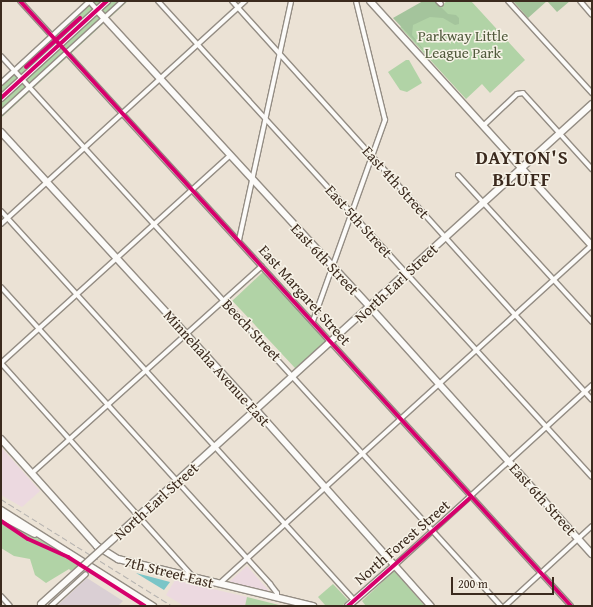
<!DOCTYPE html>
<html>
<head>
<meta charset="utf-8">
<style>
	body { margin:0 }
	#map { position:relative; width:593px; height:607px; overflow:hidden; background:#ebe2d5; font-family:"Gentium Book Plus",serif }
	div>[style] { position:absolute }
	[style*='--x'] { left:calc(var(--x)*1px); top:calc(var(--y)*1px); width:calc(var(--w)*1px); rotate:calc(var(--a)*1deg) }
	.built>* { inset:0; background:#ecd9e0 }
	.industrial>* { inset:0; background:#dacfd4 }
	.green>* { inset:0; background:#b1d3a6; transform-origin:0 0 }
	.forest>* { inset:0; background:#a4c49c }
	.water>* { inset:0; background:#7ac5c7 }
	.roads { filter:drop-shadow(1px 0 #948d84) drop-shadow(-1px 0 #948d84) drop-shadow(0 1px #948d84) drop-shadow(0 -1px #948d84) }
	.street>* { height:4px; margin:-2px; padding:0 2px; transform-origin:2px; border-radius:2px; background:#fcfbf9 }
	.secondary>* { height:6px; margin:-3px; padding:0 3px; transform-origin:3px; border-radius:3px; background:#fcfbf9 }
	.rail>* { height:1px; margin-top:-0.5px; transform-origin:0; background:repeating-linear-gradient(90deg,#b6b3b0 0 6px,transparent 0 9px) }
	.bridges { filter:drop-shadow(1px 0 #948d84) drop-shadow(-1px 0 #948d84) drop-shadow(0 1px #948d84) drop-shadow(0 -1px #948d84) }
	.secondary-bridge>* { height:6px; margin:-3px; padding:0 3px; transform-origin:3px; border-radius:3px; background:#fcfbf9 }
	.cycleway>* { height:4px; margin:-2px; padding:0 2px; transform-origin:2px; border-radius:2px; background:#d6006c }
	span { translate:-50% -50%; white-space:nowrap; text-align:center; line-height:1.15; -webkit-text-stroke:3px #f7f3e8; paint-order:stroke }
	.park-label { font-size:15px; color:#50593b }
	.street-label { font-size:15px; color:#3b2a1e }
	.district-label { font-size:19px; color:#3b2a1e; font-weight:700; letter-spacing:1px }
	.frame { position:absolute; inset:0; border:2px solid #3b2a1e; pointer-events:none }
	.scale { position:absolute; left:451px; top:577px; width:103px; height:18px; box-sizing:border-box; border:2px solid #3b2a1e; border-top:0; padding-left:5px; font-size:12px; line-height:14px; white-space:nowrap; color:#3b2a1e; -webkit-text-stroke:3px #f7f3e8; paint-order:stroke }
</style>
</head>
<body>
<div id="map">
	<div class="built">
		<div style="clip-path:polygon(1px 447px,40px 491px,22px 507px,1px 495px)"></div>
		<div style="clip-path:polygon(247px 566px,269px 591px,269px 592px,229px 582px)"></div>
		<div style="clip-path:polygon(175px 580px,247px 597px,245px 606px,184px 606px,166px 595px)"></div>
	</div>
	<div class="industrial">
		<div style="clip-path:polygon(87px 578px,123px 601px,118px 606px,57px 606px)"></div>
	</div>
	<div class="green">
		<div style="clip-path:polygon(86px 1px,128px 1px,1px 118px,1px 79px)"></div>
		<div style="clip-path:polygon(447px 1px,471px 1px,525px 60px,490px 93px,482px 84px,466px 99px,400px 27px,440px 7px)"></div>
		<div style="clip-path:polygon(406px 60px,409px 60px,422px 83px,407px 92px,400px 90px,388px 72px)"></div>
		<div style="left:263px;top:272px;width:94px;height:42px;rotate:47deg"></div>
		<div style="clip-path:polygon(1px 519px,70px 556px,81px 563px,71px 571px,69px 569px,46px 583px,35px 575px,30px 559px,14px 556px,1px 548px)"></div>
		<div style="clip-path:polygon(394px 571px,425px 606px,366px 606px,362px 601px)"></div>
		<div style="clip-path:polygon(333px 584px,348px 600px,342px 606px,325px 605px,318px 597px)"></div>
		<div style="clip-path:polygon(247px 597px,283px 606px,245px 606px)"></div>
	</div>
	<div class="forest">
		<div style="clip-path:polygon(423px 1px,435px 1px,448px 14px,456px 15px,459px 18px,459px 24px,455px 25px,443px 18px,430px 17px,413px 25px,412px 35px,427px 54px,393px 18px)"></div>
		<div style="clip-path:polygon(516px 1px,570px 1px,557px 12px,547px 1px,528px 18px,514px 2px)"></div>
	</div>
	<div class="water">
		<div style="clip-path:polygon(136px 573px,170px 582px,164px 590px)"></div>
	</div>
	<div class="roads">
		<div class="street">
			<div style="--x:20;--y:1;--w:47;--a:47.6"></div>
			<div style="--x:89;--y:1;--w:12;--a:48"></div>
			<div style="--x:158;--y:1;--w:644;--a:47.64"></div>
			<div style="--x:232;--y:1;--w:537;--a:47.94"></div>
			<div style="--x:438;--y:1;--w:4;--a:45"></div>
			<div style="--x:508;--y:1;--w:125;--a:47.6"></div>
			<div style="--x:580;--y:1;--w:18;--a:49"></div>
			<div style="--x:67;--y:53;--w:748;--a:47.65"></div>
			<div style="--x:1;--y:56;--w:743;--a:47.73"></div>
			<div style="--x:1;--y:83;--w:121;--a:-42.7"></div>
			<div style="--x:1;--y:113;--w:166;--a:-42.6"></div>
			<div style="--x:483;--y:126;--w:47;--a:-43.3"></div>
			<div style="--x:517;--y:94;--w:6;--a:-9"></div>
			<div style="--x:523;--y:93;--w:103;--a:47.8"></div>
			<div style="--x:458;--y:175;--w:199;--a:47.6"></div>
			<div style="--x:1;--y:211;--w:525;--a:47.78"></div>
			<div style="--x:1;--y:224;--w:331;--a:-42.4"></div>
			<div style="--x:239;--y:240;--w:245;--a:-77.7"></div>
			<div style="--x:1;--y:287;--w:401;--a:47.8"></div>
			<div style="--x:270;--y:584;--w:11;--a:52"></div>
			<div style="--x:277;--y:593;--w:5;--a:90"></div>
			<div style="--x:313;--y:321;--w:214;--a:-70.3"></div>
			<div style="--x:385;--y:120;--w:122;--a:-103.7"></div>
			<div style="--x:1;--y:363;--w:309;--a:-42.2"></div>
			<div style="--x:1;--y:363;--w:286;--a:48.1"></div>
			<div style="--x:32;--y:473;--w:309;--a:-42"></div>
			<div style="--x:395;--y:565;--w:267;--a:-42.4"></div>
			<div style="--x:219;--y:584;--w:504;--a:-42.27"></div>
			<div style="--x:1;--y:596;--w:13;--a:48"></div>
			<div style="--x:51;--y:606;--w:47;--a:-42.4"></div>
			<div style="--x:505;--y:606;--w:118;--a:-42.6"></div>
		</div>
		<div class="secondary">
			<div style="--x:370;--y:1;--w:331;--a:47.8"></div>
			<div style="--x:97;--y:10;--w:403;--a:47.4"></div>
			<div style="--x:370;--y:307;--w:332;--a:48.1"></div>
			<div style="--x:1;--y:98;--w:144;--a:-42.5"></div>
			<div style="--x:1;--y:132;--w:379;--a:47.5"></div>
			<div style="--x:257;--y:411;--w:261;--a:48.3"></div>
			<div style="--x:1;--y:439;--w:144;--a:48.1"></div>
			<div style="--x:97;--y:546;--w:25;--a:32"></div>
			<div style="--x:118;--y:559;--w:201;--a:13.6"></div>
			<div style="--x:1;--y:510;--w:180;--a:32.3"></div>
			<div style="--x:1;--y:516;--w:38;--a:28"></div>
			<div style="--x:122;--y:531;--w:635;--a:-42.26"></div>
			<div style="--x:348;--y:606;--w:62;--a:-41.1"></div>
		</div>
	</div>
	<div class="rail">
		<div style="--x:1;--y:499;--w:202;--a:32"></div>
	</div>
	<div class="bridges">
		<div class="secondary-bridge">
			<div style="--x:41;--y:604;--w:109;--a:-42"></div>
		</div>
	</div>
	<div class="cycleway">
		<div style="--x:20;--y:1;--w:818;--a:47.67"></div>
		<div style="--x:26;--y:67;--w:73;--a:-42.2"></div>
		<div style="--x:1;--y:98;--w:144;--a:-42.5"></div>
		<div style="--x:1;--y:521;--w:32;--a:34"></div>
		<div style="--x:28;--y:539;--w:44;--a:24.2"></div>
		<div style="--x:68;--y:557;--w:91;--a:32.5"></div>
		<div style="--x:348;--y:606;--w:164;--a:-41.5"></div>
	</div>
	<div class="park-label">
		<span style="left:463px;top:44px">Parkway Little<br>League Park</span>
	</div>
	<div class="street-label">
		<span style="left:396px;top:182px;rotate:48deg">East 4th Street</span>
		<span style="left:359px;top:221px;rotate:48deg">East 5th Street</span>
		<span style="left:325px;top:259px;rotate:47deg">East 6th Street</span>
		<span style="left:396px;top:283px;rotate:-43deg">North Earl Street</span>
		<span style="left:305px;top:295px;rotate:48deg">East Margaret Street</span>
		<span style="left:252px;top:330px;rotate:47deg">Beech Street</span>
		<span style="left:217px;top:368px;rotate:48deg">Minnehaha Avenue East</span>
		<span style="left:543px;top:499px;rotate:48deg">East 6th Street</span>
		<span style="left:156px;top:501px;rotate:-42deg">North Earl Street</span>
		<span style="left:402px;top:542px;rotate:-41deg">North Forest Street</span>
		<span style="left:169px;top:572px;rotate:14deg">7th Street East</span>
	</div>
	<div class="district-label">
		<span style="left:522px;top:169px">DAYTON'S<br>BLUFF</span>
	</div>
	<div class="frame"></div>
	<div class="scale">200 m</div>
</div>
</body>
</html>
